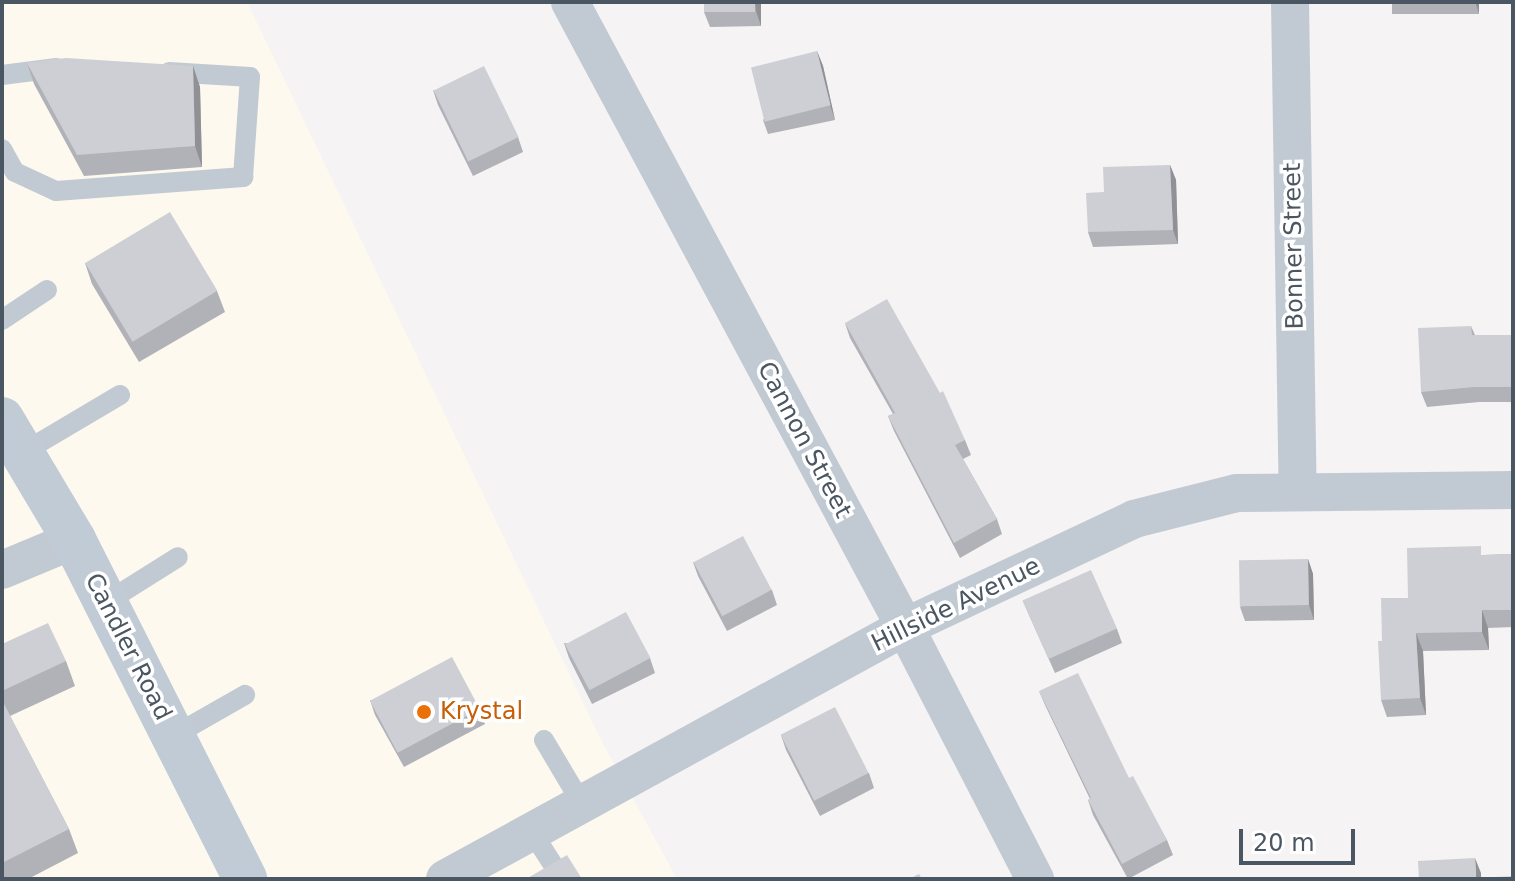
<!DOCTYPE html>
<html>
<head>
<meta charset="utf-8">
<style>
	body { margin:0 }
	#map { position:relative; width:1515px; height:881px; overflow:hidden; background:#f5f3f3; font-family:"DejaVu Sans",sans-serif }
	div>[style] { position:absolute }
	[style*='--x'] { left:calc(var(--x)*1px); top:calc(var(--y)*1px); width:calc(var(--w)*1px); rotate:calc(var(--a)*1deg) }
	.commercial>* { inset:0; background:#fdf9ef }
	.service>* { height:20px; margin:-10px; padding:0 10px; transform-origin:10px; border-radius:10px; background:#c1cad2 }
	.minor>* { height:38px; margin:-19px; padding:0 19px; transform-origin:19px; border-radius:19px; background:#c1cad2 }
	.secondary>* { height:44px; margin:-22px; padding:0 22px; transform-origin:22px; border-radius:22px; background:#c1cbd6 }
	.wall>* { inset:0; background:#b0b2b7; transform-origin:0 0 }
	.shaded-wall>* { inset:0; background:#909195 }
	.building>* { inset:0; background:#cdcfd5; transform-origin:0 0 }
	.dots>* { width:22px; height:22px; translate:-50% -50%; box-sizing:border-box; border:4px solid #fff; border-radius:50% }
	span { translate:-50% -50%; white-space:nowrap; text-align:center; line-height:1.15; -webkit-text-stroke:7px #fff; paint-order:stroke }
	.street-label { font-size:24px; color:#4a5661 }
	.food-label { font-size:24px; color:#c56008 }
	.left { translate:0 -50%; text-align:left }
	.frame { position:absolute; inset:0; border:4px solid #4a5661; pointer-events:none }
	.scale { position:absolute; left:1239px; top:829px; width:116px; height:36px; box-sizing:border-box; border:4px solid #4a5661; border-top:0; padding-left:10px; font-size:24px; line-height:28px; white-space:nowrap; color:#4a5661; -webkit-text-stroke:6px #fff; paint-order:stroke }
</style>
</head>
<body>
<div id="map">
	<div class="commercial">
		<div style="clip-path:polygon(2px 2px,247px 2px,601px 740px,677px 879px,2px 879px)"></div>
	</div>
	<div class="service">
		<div style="--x:2;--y:75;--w:55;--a:-7.3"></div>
		<div style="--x:2;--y:149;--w:26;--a:61"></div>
		<div style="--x:15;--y:172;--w:45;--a:24.9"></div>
		<div style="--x:56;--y:191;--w:188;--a:-4.3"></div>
		<div style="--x:243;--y:177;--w:100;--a:-86"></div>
		<div style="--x:250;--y:77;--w:81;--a:-176.5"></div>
		<div style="--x:2;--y:320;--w:54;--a:-33.7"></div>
		<div style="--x:22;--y:453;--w:114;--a:-30.6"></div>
		<div style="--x:105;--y:603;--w:86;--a:-32.2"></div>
		<div style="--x:173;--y:736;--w:83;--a:-29.7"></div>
		<div style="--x:544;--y:740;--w:74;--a:59.3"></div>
		<div style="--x:532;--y:832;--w:50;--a:57.3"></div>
		<div style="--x:559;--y:874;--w:9;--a:148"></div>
	</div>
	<div class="minor">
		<div style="--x:570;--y:2;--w:709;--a:61.81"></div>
		<div style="--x:905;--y:627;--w:284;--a:62.7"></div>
		<div style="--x:1290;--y:2;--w:488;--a:89.1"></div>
		<div style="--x:2;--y:570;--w:78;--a:-22.6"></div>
		<div style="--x:445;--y:879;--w:525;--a:-28.72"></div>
		<div style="--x:905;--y:627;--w:253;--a:-25.2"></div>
		<div style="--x:1134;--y:519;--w:106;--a:-14.2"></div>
		<div style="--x:1237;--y:493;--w:276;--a:-0.6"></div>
	</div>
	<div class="secondary">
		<div style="--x:2;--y:419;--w:141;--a:59.2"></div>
		<div style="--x:74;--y:540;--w:380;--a:63.2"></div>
	</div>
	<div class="wall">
		<div style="clip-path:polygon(704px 2px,761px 2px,761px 26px,710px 27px,704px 12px)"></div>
		<div style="left:1392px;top:2px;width:87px;height:12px"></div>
		<div style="clip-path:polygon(817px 51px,823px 66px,835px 120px,768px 134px,763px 120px)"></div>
		<div style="clip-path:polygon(27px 63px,193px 66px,200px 87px,202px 167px,84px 176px,34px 84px)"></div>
		<div style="clip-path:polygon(433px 90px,518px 137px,523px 152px,473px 176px,438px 105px)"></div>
		<div style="clip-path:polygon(1170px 165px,1176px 180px,1178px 244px,1093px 247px,1088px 232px,1104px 192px)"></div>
		<div style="clip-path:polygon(85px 263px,217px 291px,225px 312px,139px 362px,92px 284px)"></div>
		<div style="clip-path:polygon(845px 323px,965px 440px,971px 455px,963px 459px,997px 519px,1002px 534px,960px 558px,894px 431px,888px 416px,893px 414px,850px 338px)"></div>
		<div style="clip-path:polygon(1471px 326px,1475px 335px,1513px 335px,1513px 402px,1479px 402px,1427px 407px,1421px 392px)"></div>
		<div style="clip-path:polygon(1513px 554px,1513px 627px,1488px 628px,1489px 650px,1423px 651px,1426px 715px,1387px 717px,1381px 700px,1382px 641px,1408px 598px,1484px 555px)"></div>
		<div style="clip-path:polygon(1308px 559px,1313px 574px,1314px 620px,1245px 621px,1240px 607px)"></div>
		<div style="clip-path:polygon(693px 562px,772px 590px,777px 605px,727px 631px,698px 576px)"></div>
		<div style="clip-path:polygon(1023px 601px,1117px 629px,1122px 643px,1055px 673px,1029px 615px)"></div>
		<div style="clip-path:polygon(564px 643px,650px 658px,655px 673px,592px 704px,569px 658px)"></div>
		<div style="clip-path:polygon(2px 644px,66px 661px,75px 686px,10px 716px,69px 829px,78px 853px,28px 879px,2px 879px)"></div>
		<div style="clip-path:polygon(1039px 691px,1129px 778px,1167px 840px,1173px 855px,1128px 879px,1093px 815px,1088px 800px,1090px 799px,1045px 705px)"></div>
		<div style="clip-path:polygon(370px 700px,480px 709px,485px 724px,404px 767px,375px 715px)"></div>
		<div style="clip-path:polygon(781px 735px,869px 773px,874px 788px,820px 816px,786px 750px)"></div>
	</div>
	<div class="shaded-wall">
		<div style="clip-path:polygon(755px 2px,761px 2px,761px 26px,756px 11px)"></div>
		<div style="clip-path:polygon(1475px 2px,1479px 2px,1479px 13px)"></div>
		<div style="clip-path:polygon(817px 51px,823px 66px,835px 120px,830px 105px)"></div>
		<div style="clip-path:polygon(193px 66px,200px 87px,202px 167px,195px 146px)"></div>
		<div style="clip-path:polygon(1170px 165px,1176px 180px,1178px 244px,1173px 230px)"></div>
		<div style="clip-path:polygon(1308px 559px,1313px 574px,1314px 620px,1309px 605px)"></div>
		<div style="clip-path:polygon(1482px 610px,1488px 628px,1489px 650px,1482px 632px)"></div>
		<div style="clip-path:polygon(1416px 633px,1423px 651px,1426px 715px,1420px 698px)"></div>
		<div style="clip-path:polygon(1475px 858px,1481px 873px,1481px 879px,1476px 878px)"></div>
	</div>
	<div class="building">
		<div style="left:704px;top:2px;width:51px;height:10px"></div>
		<div style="left:817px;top:51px;width:56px;height:68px;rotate:76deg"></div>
		<div style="clip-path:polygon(66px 58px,193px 66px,195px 146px,77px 155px,27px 63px)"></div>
		<div style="left:484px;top:66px;width:79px;height:56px;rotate:64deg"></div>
		<div style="clip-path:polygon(1170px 165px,1173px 230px,1088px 232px,1086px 193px,1104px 192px,1103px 167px)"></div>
		<div style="left:170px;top:212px;width:92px;height:99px;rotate:59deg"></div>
		<div style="clip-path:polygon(887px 299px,940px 393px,943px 391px,965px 440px,955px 445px,997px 519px,954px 543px,888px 416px,895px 413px,845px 323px)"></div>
		<div style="clip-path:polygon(1471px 326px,1472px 335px,1513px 335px,1513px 387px,1474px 387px,1421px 392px,1418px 328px)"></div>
		<div style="left:743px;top:536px;width:61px;height:56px;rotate:62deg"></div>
		<div style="clip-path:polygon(1481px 546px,1481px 555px,1513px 554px,1513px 610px,1482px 610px,1482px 632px,1416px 633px,1420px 698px,1381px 700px,1378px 641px,1382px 641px,1381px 598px,1408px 598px,1407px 548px)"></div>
		<div style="left:1308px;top:559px;width:46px;height:69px;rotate:89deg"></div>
		<div style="left:1091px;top:570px;width:64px;height:75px;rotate:66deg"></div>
		<div style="left:626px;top:612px;width:52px;height:69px;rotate:62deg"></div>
		<div style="clip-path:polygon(48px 623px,66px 661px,2px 691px,2px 644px)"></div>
		<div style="left:452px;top:657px;width:59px;height:93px;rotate:62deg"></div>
		<div style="clip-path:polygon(1078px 673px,1129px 778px,1133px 776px,1167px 840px,1122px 864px,1088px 800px,1091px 798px,1039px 691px)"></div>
		<div style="clip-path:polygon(2px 700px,69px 829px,2px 863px)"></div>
		<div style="left:835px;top:707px;width:74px;height:61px;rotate:63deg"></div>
		<div style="clip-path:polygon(567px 855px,582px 879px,526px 879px)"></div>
		<div style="clip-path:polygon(1475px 858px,1476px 878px,1513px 876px,1513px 879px,1419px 879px,1418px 861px)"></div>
		<div style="clip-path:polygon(919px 874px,922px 879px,909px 879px)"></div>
	</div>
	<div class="dots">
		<div style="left:424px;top:712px;background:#e8710a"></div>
	</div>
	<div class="street-label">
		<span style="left:1294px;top:246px;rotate:-91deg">Bonner Street</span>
		<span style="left:804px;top:440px;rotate:62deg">Cannon Street</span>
		<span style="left:956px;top:605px;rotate:-26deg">Hillside Avenue</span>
		<span style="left:128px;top:647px;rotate:63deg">Candler Road</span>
	</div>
	<div class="food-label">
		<span class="left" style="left:440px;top:712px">Krystal</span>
	</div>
	<div class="frame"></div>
	<div class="scale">20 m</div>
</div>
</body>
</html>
